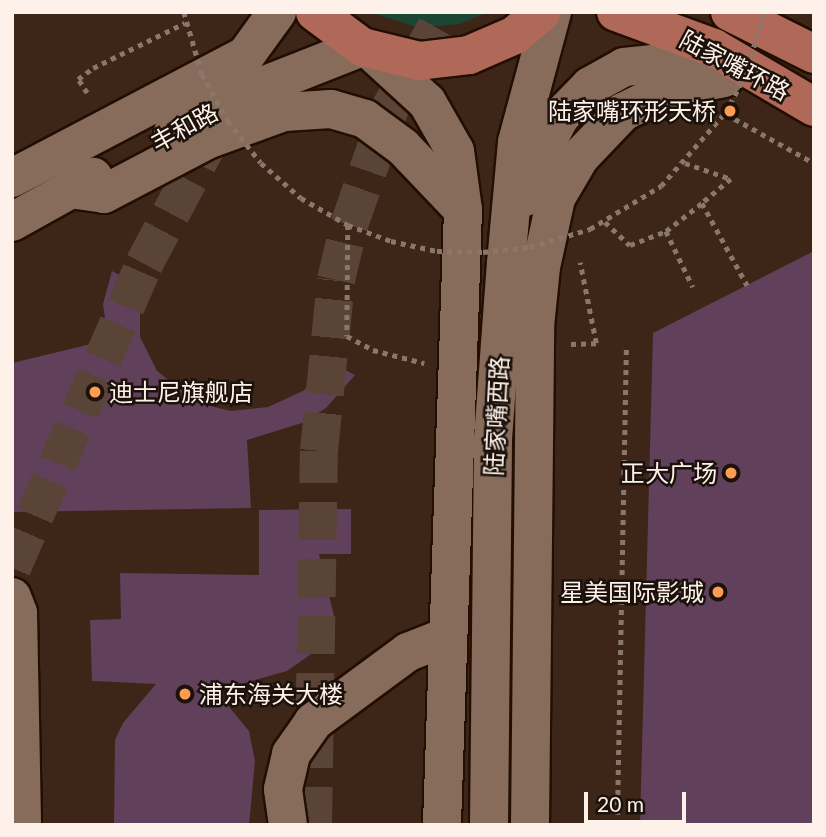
<!DOCTYPE html>
<html>
<head>
<meta charset="utf-8">
<style>
	body { margin:0 }
	#map { position:relative; width:826px; height:837px; overflow:hidden; background:#3d2618; font-family:Lato,"Noto Sans SC",sans-serif }
	div>[style] { position:absolute }
	[style*='--x'] { left:calc(var(--x)*1px); top:calc(var(--y)*1px); width:calc(var(--w)*1px); rotate:calc(var(--a)*1deg) }
	.green>* { inset:0; background:#1c4534 }
	.building>* { inset:0; background:#60405b }
	.highway-tunnel>* { height:38px; margin-top:-19px; transform-origin:0; background:repeating-linear-gradient(90deg,#5a4437 0 38px,transparent 0 57px) }
	.path>* { height:4.5px; margin-top:-2.25px; transform-origin:0; background:repeating-linear-gradient(90deg,#8a776b 0 5px,transparent 0 10px) }
	.roads { filter:drop-shadow(2px 0 #230e02) drop-shadow(-2px 0 #230e02) drop-shadow(0 2px #230e02) drop-shadow(0 -2px #230e02) }
	.minor>* { height:38px; margin:-19px; padding:0 19px; transform-origin:19px; border-radius:19px; background:#876c5c }
	.major>* { height:38px; margin:-19px; padding:0 19px; transform-origin:19px; border-radius:19px; background:#b06958 }
	.path-bridge>* { height:4.5px; margin-top:-2.25px; transform-origin:0; background:repeating-linear-gradient(90deg,#8a776b 0 5px,transparent 0 10px) }
	.dots>* { width:19px; height:19px; translate:-50% -50%; box-sizing:border-box; border:4px solid #1c120c; border-radius:50% }
	span { translate:-50% -50%; white-space:nowrap; text-align:center; line-height:1.15; -webkit-text-stroke:5px #1c120c; paint-order:stroke }
	.street-label { font-size:24px; color:#fef1e9 }
	.poi-label { font-size:24px; color:#fef1e9 }
	.right { translate:-100% -50%; text-align:right }
	.left { translate:0 -50%; text-align:left }
	.frame { position:absolute; inset:0; border:14px solid #fef1e9; pointer-events:none }
	.scale { position:absolute; left:584px; top:792px; width:102px; height:32px; box-sizing:border-box; border:4px solid #fef1e9; border-top:0; padding-left:9px; font-size:21px; line-height:24px; white-space:nowrap; color:#fef1e9; -webkit-text-stroke:5px #1c120c; paint-order:stroke }
</style>
</head>
<body>
<div id="map">
	<div class="green">
		<div style="clip-path:polygon(369px 12px,488px 12px,460px 24px,420px 28px)"></div>
	</div>
	<div class="building">
		<div style="clip-path:polygon(814px 251px,814px 825px,640px 825px,653px 333px)"></div>
		<div style="clip-path:polygon(112px 271px,140px 286px,140px 337px,157px 371px,198px 403px,231px 411px,268px 407px,303px 391px,332px 363px,355px 375px,326px 408px,302px 423px,247px 440px,251px 508px,12px 512px,12px 363px,108px 340px,103px 304px)"></div>
		<div style="clip-path:polygon(351px 509px,351px 554px,319px 554px,335px 620px,321px 647px,287px 671px,216px 691px,249px 731px,255px 761px,249px 825px,114px 825px,115px 740px,123px 723px,156px 684px,92px 681px,90px 620px,121px 619px,120px 573px,259px 575px,259px 510px)"></div>
	</div>
	<div class="highway-tunnel">
		<div style="--x:12;--y:568;--w:331;--a:-66.5"></div>
		<div style="--x:144;--y:264;--w:160;--a:-62"></div>
		<div style="--x:313;--y:825;--w:374;--a:-89.1"></div>
		<div style="--x:319;--y:451;--w:172;--a:-84.3"></div>
		<div style="--x:336;--y:280;--w:57;--a:-76.7"></div>
		<div style="--x:349;--y:225;--w:122;--a:-70.8"></div>
		<div style="--x:389;--y:110;--w:113;--a:-60.3"></div>
	</div>
	<div class="path">
		<div style="--x:87;--y:93;--w:17;--a:-123"></div>
		<div style="--x:78;--y:79;--w:19;--a:-36"></div>
		<div style="--x:726;--y:114;--w:101;--a:29.1"></div>
		<div style="--x:685;--y:163;--w:49;--a:19.2"></div>
		<div style="--x:731;--y:179;--w:38;--a:140"></div>
		<div style="--x:702;--y:203;--w:94;--a:61.2"></div>
		<div style="--x:605;--y:222;--w:34;--a:43"></div>
		<div style="--x:630;--y:245;--w:39;--a:-21"></div>
		<div style="--x:666;--y:231;--w:62;--a:64.3"></div>
		<div style="--x:666;--y:231;--w:46;--a:-37.9"></div>
		<div style="--x:571;--y:344;--w:25;--a:-2"></div>
		<div style="--x:596;--y:343;--w:82;--a:-101.3"></div>
		<div style="--x:373;--y:350;--w:53;--a:14.3"></div>
		<div style="--x:617;--y:825;--w:478;--a:-88.9"></div>
	</div>
	<div class="roads">
		<div class="minor">
			<div style="--x:370;--y:50;--w:77;--a:42.4"></div>
			<div style="--x:427;--y:102;--w:56;--a:60.3"></div>
			<div style="--x:455;--y:151;--w:60;--a:82.3"></div>
			<div style="--x:463;--y:210;--w:615;--a:91.96"></div>
			<div style="--x:173;--y:132;--w:77;--a:-28.9"></div>
			<div style="--x:240;--y:95;--w:131;--a:-21.5"></div>
			<div style="--x:12;--y:178;--w:264;--a:-27.7"></div>
			<div style="--x:246;--y:55;--w:53;--a:-54.2"></div>
			<div style="--x:70;--y:189;--w:34;--a:8"></div>
			<div style="--x:104;--y:194;--w:116;--a:-27.7"></div>
			<div style="--x:207;--y:140;--w:82;--a:-20"></div>
			<div style="--x:284;--y:112;--w:47;--a:-3.7"></div>
			<div style="--x:331;--y:109;--w:35;--a:16"></div>
			<div style="--x:365;--y:119;--w:47;--a:36.4"></div>
			<div style="--x:403;--y:147;--w:87;--a:46.4"></div>
			<div style="--x:525;--y:197;--w:34;--a:-73"></div>
			<div style="--x:535;--y:165;--w:54;--a:-62.5"></div>
			<div style="--x:560;--y:117;--w:43;--a:-45.9"></div>
			<div style="--x:590;--y:86;--w:39;--a:-29"></div>
			<div style="--x:624;--y:67;--w:29;--a:-6"></div>
			<div style="--x:653;--y:64;--w:56;--a:10.3"></div>
			<div style="--x:12;--y:222;--w:93;--a:-29.1"></div>
			<div style="--x:12;--y:597;--w:17;--a:69"></div>
			<div style="--x:18;--y:613;--w:212;--a:88.9"></div>
			<div style="--x:288;--y:825;--w:36;--a:-98"></div>
			<div style="--x:283;--y:789;--w:36;--a:-77"></div>
			<div style="--x:291;--y:754;--w:39;--a:-55"></div>
			<div style="--x:313;--y:722;--w:118;--a:-36.4"></div>
			<div style="--x:408;--y:652;--w:41;--a:-21.5"></div>
			<div style="--x:489;--y:825;--w:386;--a:-89.4"></div>
			<div style="--x:493;--y:439;--w:176;--a:-85.8"></div>
			<div style="--x:506;--y:263;--w:121;--a:-84.8"></div>
			<div style="--x:517;--y:142;--w:135;--a:-74.9"></div>
			<div style="--x:530;--y:825;--w:499;--a:-89.4"></div>
			<div style="--x:535;--y:326;--w:59;--a:-84.2"></div>
			<div style="--x:541;--y:267;--w:71;--a:-77.7"></div>
			<div style="--x:556;--y:198;--w:48;--a:-59.7"></div>
			<div style="--x:580;--y:157;--w:62;--a:-46.3"></div>
			<div style="--x:623;--y:112;--w:55;--a:-26.1"></div>
			<div style="--x:672;--y:88;--w:53;--a:-10.9"></div>
		</div>
		<div class="major">
			<div style="--x:315;--y:12;--w:59;--a:36.7"></div>
			<div style="--x:362;--y:47;--w:59;--a:13.8"></div>
			<div style="--x:419;--y:61;--w:50;--a:-6.8"></div>
			<div style="--x:469;--y:55;--w:50;--a:-23.5"></div>
			<div style="--x:515;--y:35;--w:35;--a:-41"></div>
			<div style="--x:616;--y:12;--w:104;--a:20.2"></div>
			<div style="--x:714;--y:48;--w:116;--a:30.5"></div>
			<div style="--x:730;--y:12;--w:94;--a:26.6"></div>
		</div>
	</div>
	<div class="path-bridge">
		<div style="--x:184;--y:12;--w:65;--a:73.8"></div>
		<div style="--x:202;--y:74;--w:54;--a:61"></div>
		<div style="--x:228;--y:121;--w:53;--a:51.8"></div>
		<div style="--x:261;--y:163;--w:53;--a:41.2"></div>
		<div style="--x:301;--y:198;--w:54;--a:29.9"></div>
		<div style="--x:348;--y:225;--w:46;--a:20.4"></div>
		<div style="--x:391;--y:241;--w:47;--a:12.3"></div>
		<div style="--x:437;--y:251;--w:46;--a:1.2"></div>
		<div style="--x:483;--y:252;--w:47;--a:-6.1"></div>
		<div style="--x:530;--y:247;--w:63;--a:-16.7"></div>
		<div style="--x:590;--y:229;--w:83;--a:-31.2"></div>
		<div style="--x:661;--y:186;--w:97;--a:-48.8"></div>
		<div style="--x:725;--y:113;--w:42;--a:-61.6"></div>
		<div style="--x:745;--y:76;--w:67;--a:-73.5"></div>
		<div style="--x:93;--y:68;--w:102;--a:-26.1"></div>
		<div style="--x:348;--y:225;--w:111;--a:90.5"></div>
		<div style="--x:347;--y:336;--w:30;--a:28"></div>
	</div>
	<div class="dots">
		<div style="left:730px;top:111px;background:#fc9d53"></div>
		<div style="left:95px;top:392px;background:#fc9d53"></div>
		<div style="left:731px;top:473px;background:#fc9d53"></div>
		<div style="left:718px;top:592px;background:#fc9d53"></div>
		<div style="left:185px;top:694px;background:#fc9d53"></div>
	</div>
	<div class="street-label">
		<span style="left:735px;top:65px;rotate:28deg">陆家嘴环路</span>
		<span style="left:184px;top:127px;rotate:-29deg">丰和路</span>
		<span style="left:496px;top:416px;rotate:-87deg">陆家嘴西路</span>
	</div>
	<div class="poi-label">
		<span class="right" style="left:716px;top:111px">陆家嘴环形天桥</span>
		<span class="left" style="left:109px;top:392px">迪士尼旗舰店</span>
		<span class="right" style="left:717px;top:473px">正大广场</span>
		<span class="right" style="left:704px;top:592px">星美国际影城</span>
		<span class="left" style="left:199px;top:694px">浦东海关大楼</span>
	</div>
	<div class="frame"></div>
	<div class="scale">20 m</div>
</div>
</body>
</html>
